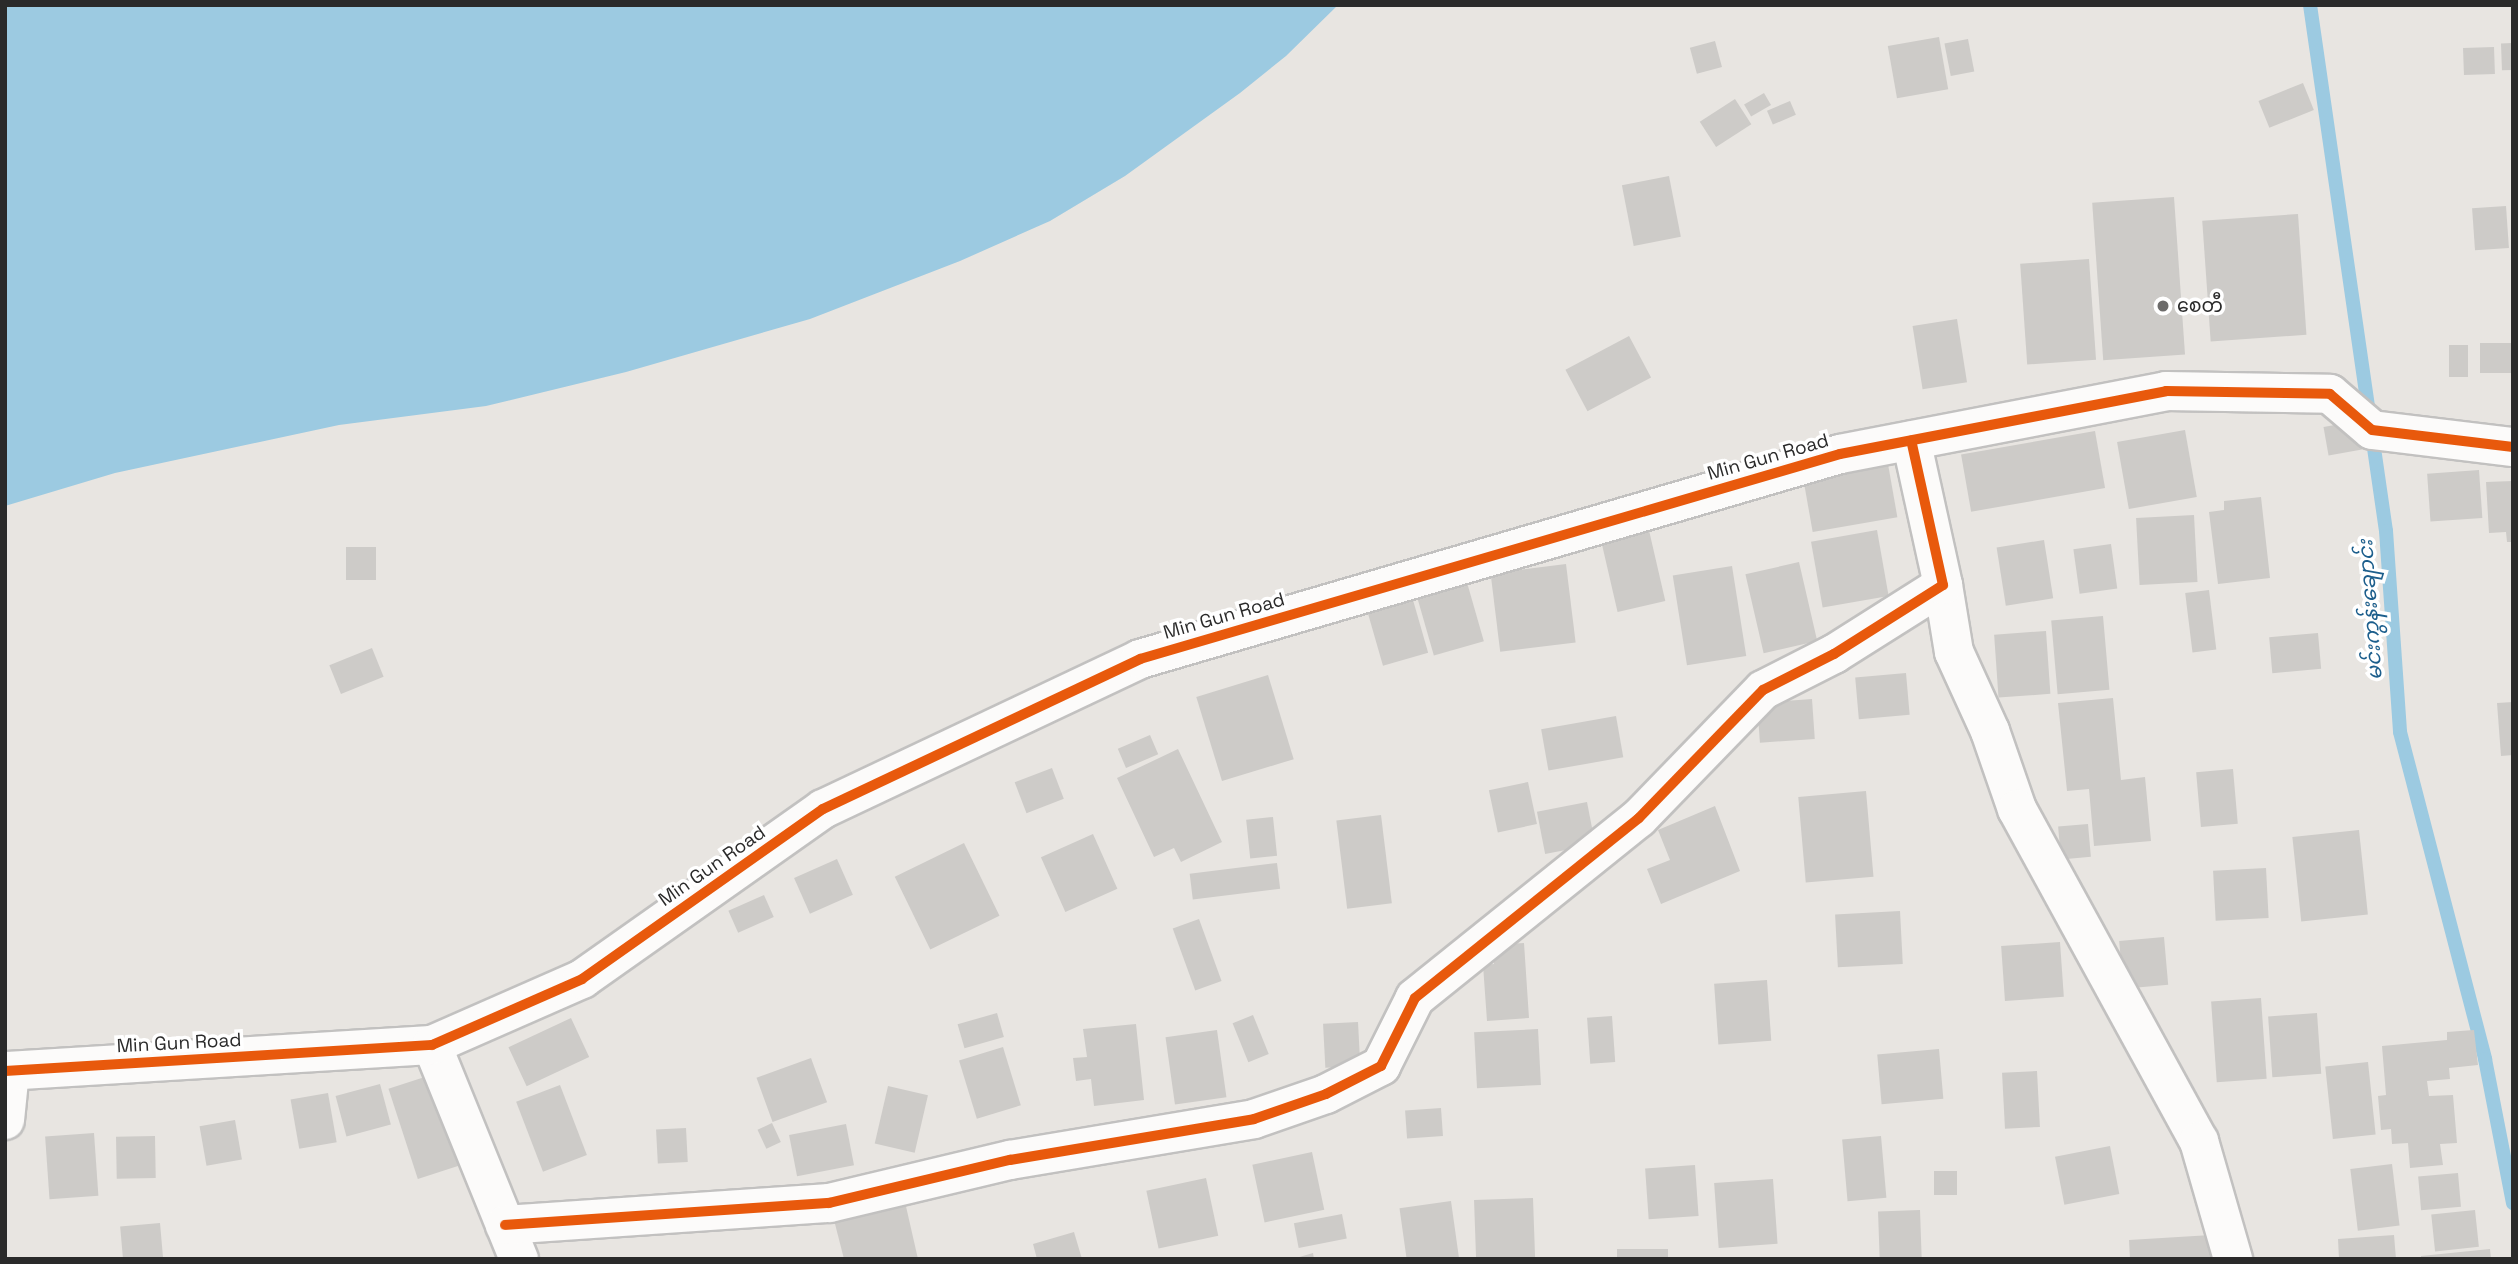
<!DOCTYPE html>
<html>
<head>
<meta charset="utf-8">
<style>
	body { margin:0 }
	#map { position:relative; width:2518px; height:1264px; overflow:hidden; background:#e8e5e1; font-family:"Space Grotesk","Noto Sans Myanmar",sans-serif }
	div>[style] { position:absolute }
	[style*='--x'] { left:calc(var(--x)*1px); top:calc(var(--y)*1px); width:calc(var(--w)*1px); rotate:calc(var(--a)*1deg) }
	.water>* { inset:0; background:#9ccae1 }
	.stream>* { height:14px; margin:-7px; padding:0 7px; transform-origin:7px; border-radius:7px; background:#9ccae1 }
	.building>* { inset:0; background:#cdcbc8; transform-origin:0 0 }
	.roads { filter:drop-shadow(2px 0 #c2c1c0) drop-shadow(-2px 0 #c2c1c0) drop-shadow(0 2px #c2c1c0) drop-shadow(0 -2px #c2c1c0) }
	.minor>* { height:38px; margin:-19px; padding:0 19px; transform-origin:19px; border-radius:19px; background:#fcfbfa }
	.tertiary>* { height:38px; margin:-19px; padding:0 19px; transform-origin:19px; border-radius:19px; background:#fcfbfa }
	.cycleway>* { height:10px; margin:-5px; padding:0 5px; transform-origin:5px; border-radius:5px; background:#e8590c }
	.dots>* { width:19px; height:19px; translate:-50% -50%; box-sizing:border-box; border:4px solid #fff; border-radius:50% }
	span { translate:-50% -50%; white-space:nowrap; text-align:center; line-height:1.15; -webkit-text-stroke:7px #fff; paint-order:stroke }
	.poi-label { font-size:19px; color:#2a2a2a }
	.left { translate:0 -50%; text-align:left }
	.street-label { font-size:19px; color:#2a2a2a }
	.water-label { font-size:21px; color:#1c5e8c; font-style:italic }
	.frame { position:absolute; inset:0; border:7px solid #2a2a2a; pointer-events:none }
</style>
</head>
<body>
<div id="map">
	<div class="water">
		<div style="clip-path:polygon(5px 5px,1338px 5px,1286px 56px,1240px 93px,1125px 176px,1050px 221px,960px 261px,810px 319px,626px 372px,486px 406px,339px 425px,115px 473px,5px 506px)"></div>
	</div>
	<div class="stream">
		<div style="--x:2310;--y:5;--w:531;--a:81.78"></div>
		<div style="--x:2386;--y:531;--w:201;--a:86"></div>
		<div style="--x:2400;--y:732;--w:338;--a:75.4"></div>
		<div style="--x:2485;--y:1059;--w:147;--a:79"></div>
	</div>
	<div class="building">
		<div style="left:1939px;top:37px;width:53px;height:52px;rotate:80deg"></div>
		<div style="left:1968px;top:39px;width:33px;height:24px;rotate:79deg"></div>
		<div style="left:1715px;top:41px;width:27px;height:26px;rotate:75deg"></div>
		<div style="left:2512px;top:43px;width:27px;height:11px;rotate:88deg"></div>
		<div style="left:2494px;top:47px;width:27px;height:31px;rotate:88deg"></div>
		<div style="left:2303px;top:83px;width:29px;height:48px;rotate:68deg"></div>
		<div style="left:1764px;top:93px;width:14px;height:23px;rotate:60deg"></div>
		<div style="left:1735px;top:99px;width:30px;height:42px;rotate:57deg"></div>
		<div style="left:1790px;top:101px;width:15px;height:25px;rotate:67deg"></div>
		<div style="left:1669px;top:176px;width:62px;height:48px;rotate:79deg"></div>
		<div style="left:2174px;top:197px;width:158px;height:82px;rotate:86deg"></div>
		<div style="left:2506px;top:206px;width:42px;height:34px;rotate:86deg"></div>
		<div style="left:2298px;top:214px;width:121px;height:96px;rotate:86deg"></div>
		<div style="left:2089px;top:259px;width:101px;height:69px;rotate:86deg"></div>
		<div style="left:1957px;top:319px;width:64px;height:45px;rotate:81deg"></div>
		<div style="left:1629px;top:336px;width:47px;height:72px;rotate:62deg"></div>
		<div style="left:2513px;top:343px;width:30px;height:33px;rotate:90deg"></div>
		<div style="left:2449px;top:345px;width:19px;height:32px"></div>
		<div style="left:2357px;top:421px;width:29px;height:34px;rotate:80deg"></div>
		<div style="left:2185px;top:430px;width:68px;height:69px;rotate:80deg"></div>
		<div style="left:2095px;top:431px;width:58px;height:136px;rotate:80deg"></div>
		<div style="left:1888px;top:464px;width:54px;height:86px;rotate:80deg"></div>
		<div style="left:2479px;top:470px;width:48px;height:52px;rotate:86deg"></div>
		<div style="clip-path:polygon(2513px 481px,2513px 542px,2507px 542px,2506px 532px,2489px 533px,2486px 482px)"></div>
		<div style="clip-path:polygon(2261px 497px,2270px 578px,2218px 584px,2209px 512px,2224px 510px,2224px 501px)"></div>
		<div style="left:2194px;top:515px;width:67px;height:58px;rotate:87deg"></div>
		<div style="left:1648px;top:526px;width:77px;height:49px;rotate:77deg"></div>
		<div style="left:1877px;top:530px;width:67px;height:67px;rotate:80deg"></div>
		<div style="left:2044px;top:540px;width:59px;height:48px;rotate:81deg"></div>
		<div style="left:2111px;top:544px;width:45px;height:38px;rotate:82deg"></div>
		<div style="left:346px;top:547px;width:30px;height:33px"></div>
		<div style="left:1799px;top:562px;width:81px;height:55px;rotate:77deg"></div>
		<div style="left:1566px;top:564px;width:79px;height:76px;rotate:83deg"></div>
		<div style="left:1732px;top:566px;width:91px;height:60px;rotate:81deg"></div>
		<div style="left:1464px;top:572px;width:72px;height:52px;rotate:74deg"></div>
		<div style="left:2209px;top:590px;width:60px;height:24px;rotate:83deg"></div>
		<div style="left:1413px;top:600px;width:55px;height:47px;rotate:74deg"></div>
		<div style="left:2103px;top:616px;width:74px;height:52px;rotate:85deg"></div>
		<div style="left:2046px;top:631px;width:63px;height:52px;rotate:86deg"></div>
		<div style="left:2318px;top:633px;width:36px;height:49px;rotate:85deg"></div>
		<div style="left:372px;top:648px;width:31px;height:46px;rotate:68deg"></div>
		<div style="left:1906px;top:673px;width:42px;height:51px;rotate:85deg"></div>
		<div style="left:1268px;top:675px;width:88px;height:75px;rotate:73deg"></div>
		<div style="clip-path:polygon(2113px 698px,2121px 780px,2145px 777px,2151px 841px,2094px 846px,2089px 789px,2067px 791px,2058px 703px)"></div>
		<div style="left:1812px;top:699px;width:40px;height:55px;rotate:86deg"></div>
		<div style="clip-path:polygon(2513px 702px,2513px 755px,2501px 756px,2497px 703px)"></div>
		<div style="left:1616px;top:716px;width:42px;height:76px;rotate:80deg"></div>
		<div style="left:1150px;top:735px;width:21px;height:35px;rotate:67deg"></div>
		<div style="clip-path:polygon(1178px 749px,1222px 842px,1181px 862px,1174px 848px,1154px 857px,1117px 778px)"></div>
		<div style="left:1052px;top:768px;width:33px;height:40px;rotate:69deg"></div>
		<div style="left:2233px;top:769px;width:55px;height:37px;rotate:85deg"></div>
		<div style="left:1528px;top:782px;width:43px;height:40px;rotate:78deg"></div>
		<div style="left:1866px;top:791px;width:86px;height:68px;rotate:85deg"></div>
		<div style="left:1587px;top:802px;width:43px;height:51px;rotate:79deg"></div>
		<div style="clip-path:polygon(1715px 806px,1740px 871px,1661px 904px,1647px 869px,1670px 860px,1658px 830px)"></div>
		<div style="left:1381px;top:815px;width:89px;height:45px;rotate:83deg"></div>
		<div style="left:1273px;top:817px;width:39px;height:27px;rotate:84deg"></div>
		<div style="left:2088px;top:824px;width:33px;height:30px;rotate:85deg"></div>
		<div style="left:2359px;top:830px;width:85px;height:67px;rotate:84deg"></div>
		<div style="left:1093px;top:834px;width:60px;height:57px;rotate:66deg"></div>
		<div style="left:964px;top:843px;width:81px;height:77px;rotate:64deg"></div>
		<div style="left:837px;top:859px;width:39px;height:47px;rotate:66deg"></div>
		<div style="left:1277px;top:863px;width:26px;height:88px;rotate:83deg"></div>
		<div style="left:2266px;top:868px;width:50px;height:53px;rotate:87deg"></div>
		<div style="left:764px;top:895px;width:24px;height:39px;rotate:66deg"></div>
		<div style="left:1900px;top:911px;width:53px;height:65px;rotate:87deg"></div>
		<div style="left:1199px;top:919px;width:66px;height:28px;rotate:70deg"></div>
		<div style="left:2164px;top:937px;width:48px;height:45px;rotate:85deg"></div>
		<div style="left:2060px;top:942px;width:55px;height:59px;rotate:86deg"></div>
		<div style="clip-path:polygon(1524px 943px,1529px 1018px,1487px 1021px,1483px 965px,1494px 964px,1493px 945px)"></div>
		<div style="left:1767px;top:980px;width:61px;height:53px;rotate:86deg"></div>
		<div style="left:2261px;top:998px;width:81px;height:50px;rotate:86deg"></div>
		<div style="left:997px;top:1013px;width:25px;height:41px;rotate:74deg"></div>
		<div style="left:2317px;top:1013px;width:61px;height:49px;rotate:86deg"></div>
		<div style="left:1253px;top:1015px;width:42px;height:22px;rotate:68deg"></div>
		<div style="left:1612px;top:1016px;width:46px;height:25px;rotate:86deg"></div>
		<div style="left:571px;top:1018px;width:43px;height:69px;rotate:65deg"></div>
		<div style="left:1358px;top:1022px;width:44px;height:35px;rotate:87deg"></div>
		<div style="clip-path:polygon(1136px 1024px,1144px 1100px,1094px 1106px,1091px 1079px,1076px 1081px,1073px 1058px,1087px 1057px,1083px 1029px)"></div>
		<div style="left:1538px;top:1029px;width:56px;height:64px;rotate:87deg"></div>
		<div style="left:1217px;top:1030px;width:68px;height:52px;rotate:82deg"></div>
		<div style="clip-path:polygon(2474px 1030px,2478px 1065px,2449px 1068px,2450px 1079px,2427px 1081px,2429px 1096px,2453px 1095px,2457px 1143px,2440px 1144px,2443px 1165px,2410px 1168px,2408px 1143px,2392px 1144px,2391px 1129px,2381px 1130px,2378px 1096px,2386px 1095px,2382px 1046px,2447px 1040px,2447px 1032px)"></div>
		<div style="left:1003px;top:1047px;width:61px;height:46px;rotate:73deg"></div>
		<div style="left:1939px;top:1049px;width:50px;height:62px;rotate:85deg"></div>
		<div style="left:811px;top:1058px;width:47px;height:58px;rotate:70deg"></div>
		<div style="left:2368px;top:1062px;width:73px;height:43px;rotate:84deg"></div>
		<div style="left:2037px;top:1071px;width:56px;height:35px;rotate:87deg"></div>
		<div style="left:437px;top:1073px;width:95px;height:51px;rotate:72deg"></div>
		<div style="left:380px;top:1084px;width:42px;height:46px;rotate:75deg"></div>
		<div style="left:560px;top:1085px;width:75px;height:47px;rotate:69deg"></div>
		<div style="left:888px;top:1086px;width:41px;height:59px;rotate:13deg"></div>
		<div style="left:328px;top:1093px;width:50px;height:38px;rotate:80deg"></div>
		<div style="left:1441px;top:1108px;width:28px;height:36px;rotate:86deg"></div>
		<div style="left:235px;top:1120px;width:40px;height:36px;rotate:80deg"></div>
		<div style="left:772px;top:1123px;width:21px;height:16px;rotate:65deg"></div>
		<div style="left:846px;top:1124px;width:42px;height:58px;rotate:79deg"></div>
		<div style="left:686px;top:1128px;width:34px;height:30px;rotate:87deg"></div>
		<div style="left:94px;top:1133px;width:63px;height:49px;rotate:86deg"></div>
		<div style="left:155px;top:1136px;width:42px;height:39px;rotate:89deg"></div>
		<div style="left:1881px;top:1136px;width:62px;height:39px;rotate:85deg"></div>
		<div style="left:2110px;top:1146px;width:49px;height:56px;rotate:79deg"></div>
		<div style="left:1312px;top:1152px;width:59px;height:61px;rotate:78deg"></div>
		<div style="left:2392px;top:1164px;width:62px;height:42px;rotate:83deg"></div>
		<div style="left:1695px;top:1165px;width:51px;height:50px;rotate:86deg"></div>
		<div style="left:1934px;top:1171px;width:23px;height:24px"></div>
		<div style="left:2458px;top:1173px;width:34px;height:40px;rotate:85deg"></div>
		<div style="left:1206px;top:1178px;width:59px;height:61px;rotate:78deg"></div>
		<div style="left:1773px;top:1179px;width:65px;height:59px;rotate:86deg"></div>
		<div style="left:1533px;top:1198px;width:61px;height:59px;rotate:88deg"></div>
		<div style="left:1451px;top:1201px;width:59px;height:52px;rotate:82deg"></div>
		<div style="clip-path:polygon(905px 1202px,918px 1259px,844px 1259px,834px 1220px)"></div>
		<div style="left:1920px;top:1210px;width:49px;height:42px;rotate:88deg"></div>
		<div style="left:2475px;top:1210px;width:37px;height:44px;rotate:84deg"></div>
		<div style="left:1342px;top:1214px;width:25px;height:49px;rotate:79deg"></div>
		<div style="left:160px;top:1223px;width:36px;height:40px;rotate:85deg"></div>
		<div style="clip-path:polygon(1074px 1232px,1082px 1259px,1037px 1259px,1033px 1244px)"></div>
		<div style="clip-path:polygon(2211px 1235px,2213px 1259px,2130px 1259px,2129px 1240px)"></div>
		<div style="clip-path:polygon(2394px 1235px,2396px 1259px,2339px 1259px,2338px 1239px)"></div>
		<div style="left:1617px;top:1249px;width:51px;height:10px"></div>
		<div style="clip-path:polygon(2490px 1249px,2491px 1259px,2421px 1259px,2421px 1256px)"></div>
		<div style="clip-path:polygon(1313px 1253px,1314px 1259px,1296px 1259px,1296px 1258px)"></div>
	</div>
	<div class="roads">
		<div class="minor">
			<div style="--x:1943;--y:585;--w:68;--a:80.7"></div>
			<div style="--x:1954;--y:652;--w:87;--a:65.5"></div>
			<div style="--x:1990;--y:731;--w:83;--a:70.9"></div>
			<div style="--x:2017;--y:809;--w:379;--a:61.3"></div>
			<div style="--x:2199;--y:1141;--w:123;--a:73.9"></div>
			<div style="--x:432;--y:1045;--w:231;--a:67.9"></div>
			<div style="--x:5;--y:1120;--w:49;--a:-84.2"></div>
			<div style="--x:505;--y:1225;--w:325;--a:-3.9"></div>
			<div style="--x:829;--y:1203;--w:186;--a:-13.4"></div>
			<div style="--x:1010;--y:1160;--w:247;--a:-9.5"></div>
			<div style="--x:1254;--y:1119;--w:76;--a:-19.1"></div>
			<div style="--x:1326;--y:1094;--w:62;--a:-27"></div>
			<div style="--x:1381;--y:1066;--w:76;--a:-63.4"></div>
			<div style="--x:1415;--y:998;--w:287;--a:-38.8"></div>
			<div style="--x:1639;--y:818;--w:178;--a:-45.9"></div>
			<div style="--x:1763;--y:690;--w:80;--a:-26.9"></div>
			<div style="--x:1834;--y:654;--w:129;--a:-32.3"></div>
			<div style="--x:1943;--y:585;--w:148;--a:-102.4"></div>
		</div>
		<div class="tertiary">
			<div style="--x:5;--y:1071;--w:428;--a:-3.5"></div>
			<div style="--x:432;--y:1045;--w:164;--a:-23.7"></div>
			<div style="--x:582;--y:979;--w:295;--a:-35.2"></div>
			<div style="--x:823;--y:809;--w:351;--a:-25.3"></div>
			<div style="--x:1140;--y:659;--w:729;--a:-16.32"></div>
			<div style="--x:1840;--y:454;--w:332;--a:-10.9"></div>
			<div style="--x:2166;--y:391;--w:164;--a:1"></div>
			<div style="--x:2330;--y:394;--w:55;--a:40.6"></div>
			<div style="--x:2372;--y:430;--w:142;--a:6.9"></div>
		</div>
	</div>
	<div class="cycleway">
		<div style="--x:5;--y:1071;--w:428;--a:-3.5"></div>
		<div style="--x:432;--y:1045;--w:164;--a:-23.7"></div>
		<div style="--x:582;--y:979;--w:295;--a:-35.2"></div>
		<div style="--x:823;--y:809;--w:351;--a:-25.3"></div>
		<div style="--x:1140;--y:659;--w:729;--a:-16.32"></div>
		<div style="--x:1840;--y:454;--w:332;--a:-10.9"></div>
		<div style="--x:2166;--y:391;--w:164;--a:1"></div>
		<div style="--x:2330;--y:394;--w:55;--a:40.6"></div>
		<div style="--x:2372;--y:430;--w:142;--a:6.9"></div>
		<div style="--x:505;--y:1225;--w:325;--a:-3.9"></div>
		<div style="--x:829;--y:1203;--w:186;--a:-13.4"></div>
		<div style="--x:1010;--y:1160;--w:247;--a:-9.5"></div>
		<div style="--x:1254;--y:1119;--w:76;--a:-19.1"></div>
		<div style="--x:1326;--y:1094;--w:62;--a:-27"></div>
		<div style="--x:1381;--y:1066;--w:76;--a:-63.4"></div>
		<div style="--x:1415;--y:998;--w:287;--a:-38.8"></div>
		<div style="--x:1639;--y:818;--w:178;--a:-45.9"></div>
		<div style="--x:1763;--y:690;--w:80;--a:-26.9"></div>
		<div style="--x:1834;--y:654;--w:129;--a:-32.3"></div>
		<div style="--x:1943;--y:585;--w:148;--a:-102.4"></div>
	</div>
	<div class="dots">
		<div style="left:2163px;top:306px;background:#6c6b6a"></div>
	</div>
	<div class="poi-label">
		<span class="left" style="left:2177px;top:306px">စေတီ</span>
	</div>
	<div class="street-label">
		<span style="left:1768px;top:457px;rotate:-16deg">Min Gun Road</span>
		<span style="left:1224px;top:616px;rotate:-16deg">Min Gun Road</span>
		<span style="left:712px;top:866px;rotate:-35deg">Min Gun Road</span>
		<span style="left:179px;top:1043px;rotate:-3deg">Min Gun Road</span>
	</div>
	<div class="water-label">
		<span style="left:2370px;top:610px;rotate:-94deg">မင်းကွန်းချောင်း</span>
	</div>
	<div class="frame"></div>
</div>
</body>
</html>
